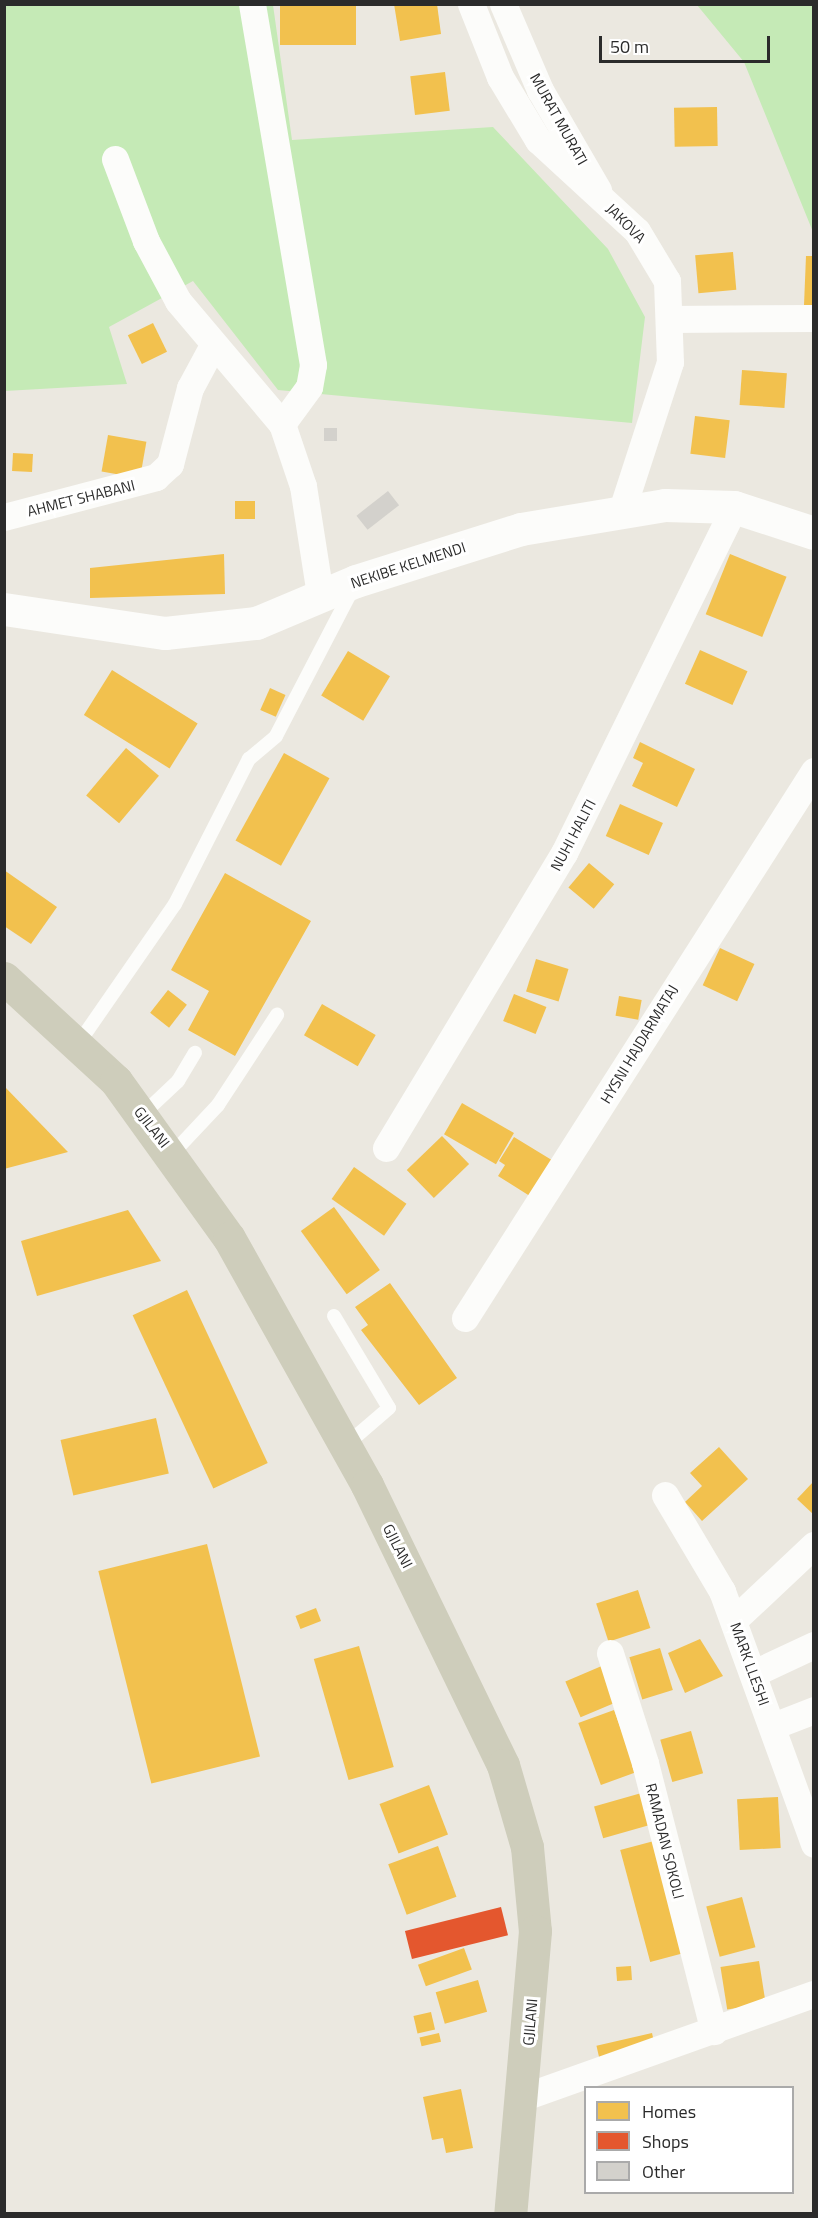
<!DOCTYPE html>
<html>
<head>
<meta charset="utf-8">
<style>
	body { margin:0 }
	#map { position:relative; width:818px; height:2218px; overflow:hidden; background:#ebe8e0; font-family:"Titillium Web",sans-serif }
	div>[style] { position:absolute }
	[style*='--x'] { left:calc(var(--x)*1px); top:calc(var(--y)*1px); width:calc(var(--w)*1px); rotate:calc(var(--a)*1deg) }
	.green>* { inset:0; background:#c5eab6 }
	.homes>* { inset:0; background:#f2c14e; transform-origin:0 0 }
	.shops>* { inset:0; background:#e4572e; transform-origin:0 0 }
	.building>* { inset:0; background:#d3d1cc; transform-origin:0 0 }
	.lane>* { height:14px; margin:-7px; padding:0 7px; transform-origin:7px; border-radius:7px; background:#fcfcfa }
	.street>* { height:27px; margin:-13.5px; padding:0 13.5px; transform-origin:13.5px; border-radius:13.5px; background:#fcfcfa }
	.secondary>* { height:33px; margin:-16.5px; padding:0 16.5px; transform-origin:16.5px; border-radius:16.5px; background:#fcfcfa }
	.primary>* { height:33px; margin:-16.5px; padding:0 16.5px; transform-origin:16.5px; border-radius:16.5px; background:#cecdbb }
	span { translate:-50% -50%; white-space:nowrap; text-align:center; line-height:1.15; -webkit-text-stroke:6px #fff; paint-order:stroke }
	.street-label { font-size:15px; color:#2b2b2b }
	.frame { position:absolute; inset:0; border:6px solid #2b2b2b; pointer-events:none }
	.legend { position:absolute; left:584px; top:2086px; width:210px; height:108px; box-sizing:border-box; background:#fff; border:2px solid #aaa; margin:0; padding:8px 10px; list-style:none; font-size:18px; color:#2b2b2b }
	.legend li { display:flex; align-items:center; gap:12px; height:30px }
	.legend b { width:30px; border:2px solid #aaa }
	.scale { position:absolute; left:599px; top:36px; width:171px; height:27px; box-sizing:border-box; border:3px solid #2b2b2b; border-top:0; padding-left:8px; font-size:18px; line-height:21px; white-space:nowrap; color:#2b2b2b; -webkit-text-stroke:4px #fff; paint-order:stroke }
</style>
</head>
<body>
<div id="map">
	<div class="green">
		<div style="clip-path:polygon(5px 5px,273px 5px,292px 140px,493px 127px,608px 249px,645px 317px,632px 423px,278px 390px,193px 281px,109px 327px,127px 384px,5px 391px)"></div>
		<div style="clip-path:polygon(697px 5px,813px 5px,813px 232px,744px 62px)"></div>
	</div>
	<div class="homes">
		<div style="left:280px;top:4px;width:76px;height:41px"></div>
		<div style="clip-path:polygon(394px 4px,437px 4px,441px 34px,400px 41px)"></div>
		<div style="left:445px;top:72px;width:39px;height:35px;rotate:83deg"></div>
		<div style="left:717px;top:107px;width:39px;height:43px;rotate:89deg"></div>
		<div style="left:733px;top:252px;width:38px;height:38px;rotate:85deg"></div>
		<div style="clip-path:polygon(806px 256px,814px 256px,814px 305px,804px 305px)"></div>
		<div style="left:153px;top:323px;width:32px;height:28px;rotate:64deg"></div>
		<div style="left:742px;top:370px;width:45px;height:35px;rotate:4deg"></div>
		<div style="left:695px;top:416px;width:35px;height:38px;rotate:7deg"></div>
		<div style="left:108px;top:435px;width:39px;height:37px;rotate:10deg"></div>
		<div style="left:13px;top:453px;width:20px;height:18px;rotate:3deg"></div>
		<div style="left:235px;top:501px;width:20px;height:18px"></div>
		<div style="clip-path:polygon(224px 554px,225px 594px,90px 598px,90px 568px)"></div>
		<div style="left:730px;top:554px;width:61px;height:65px;rotate:22deg"></div>
		<div style="left:700px;top:650px;width:52px;height:37px;rotate:24deg"></div>
		<div style="left:348px;top:651px;width:49px;height:52px;rotate:31deg"></div>
		<div style="left:112px;top:670px;width:101px;height:53px;rotate:32deg"></div>
		<div style="left:270px;top:688px;width:17px;height:24px;rotate:24deg"></div>
		<div style="clip-path:polygon(640px 742px,695px 769px,677px 807px,632px 786px,643px 763px,633px 758px)"></div>
		<div style="left:126px;top:748px;width:43px;height:62px;rotate:40deg"></div>
		<div style="left:284px;top:753px;width:52px;height:100px;rotate:29deg"></div>
		<div style="left:620px;top:804px;width:47px;height:35px;rotate:24deg"></div>
		<div style="left:589px;top:863px;width:33px;height:32px;rotate:40deg"></div>
		<div style="clip-path:polygon(4px 870px,57px 907px,31px 944px,4px 926px)"></div>
		<div style="clip-path:polygon(225px 873px,311px 921px,235px 1056px,188px 1030px,209px 991px,171px 970px)"></div>
		<div style="left:720px;top:948px;width:38px;height:41px;rotate:25deg"></div>
		<div style="left:536px;top:959px;width:34px;height:34px;rotate:17deg"></div>
		<div style="left:168px;top:990px;width:24px;height:29px;rotate:38deg"></div>
		<div style="left:514px;top:994px;width:35px;height:29px;rotate:22deg"></div>
		<div style="left:619px;top:996px;width:23px;height:20px;rotate:10deg"></div>
		<div style="left:322px;top:1004px;width:62px;height:36px;rotate:30deg"></div>
		<div style="clip-path:polygon(4px 1086px,68px 1152px,4px 1169px)"></div>
		<div style="left:462px;top:1103px;width:60px;height:36px;rotate:30deg"></div>
		<div style="left:442px;top:1136px;width:39px;height:49px;rotate:46deg"></div>
		<div style="clip-path:polygon(514px 1137px,555px 1162px,533px 1198px,498px 1176px,505px 1165px,499px 1161px)"></div>
		<div style="left:354px;top:1167px;width:64px;height:39px;rotate:35deg"></div>
		<div style="left:334px;top:1207px;width:78px;height:41px;rotate:54deg"></div>
		<div style="clip-path:polygon(128px 1210px,161px 1261px,37px 1296px,21px 1241px)"></div>
		<div style="clip-path:polygon(390px 1283px,457px 1378px,419px 1405px,361px 1330px,368px 1325px,355px 1307px)"></div>
		<div style="left:187px;top:1290px;width:191px;height:60px;rotate:65deg"></div>
		<div style="left:156px;top:1418px;width:57px;height:98px;rotate:77deg"></div>
		<div style="clip-path:polygon(719px 1447px,748px 1479px,702px 1521px,685px 1502px,702px 1486px,690px 1473px)"></div>
		<div style="clip-path:polygon(814px 1481px,814px 1515px,797px 1499px)"></div>
		<div style="left:207px;top:1544px;width:219px;height:112px;rotate:76deg"></div>
		<div style="left:638px;top:1590px;width:40px;height:44px;rotate:72deg"></div>
		<div style="left:316px;top:1608px;width:14px;height:22px;rotate:69deg"></div>
		<div style="clip-path:polygon(700px 1639px,723px 1676px,685px 1693px,668px 1653px)"></div>
		<div style="left:359px;top:1646px;width:126px;height:47px;rotate:74deg"></div>
		<div style="left:660px;top:1648px;width:44px;height:32px;rotate:73deg"></div>
		<div style="left:604px;top:1665px;width:39px;height:42px;rotate:67deg"></div>
		<div style="left:614px;top:1710px;width:66px;height:38px;rotate:70deg"></div>
		<div style="left:691px;top:1731px;width:44px;height:32px;rotate:74deg"></div>
		<div style="left:429px;top:1785px;width:53px;height:53px;rotate:69deg"></div>
		<div style="left:645px;top:1792px;width:33px;height:53px;rotate:74deg"></div>
		<div style="left:778px;top:1797px;width:51px;height:41px;rotate:87deg"></div>
		<div style="left:654px;top:1841px;width:116px;height:35px;rotate:75deg"></div>
		<div style="left:438px;top:1846px;width:54px;height:53px;rotate:70deg"></div>
		<div style="left:742px;top:1897px;width:52px;height:37px;rotate:75deg"></div>
		<div style="left:464px;top:1948px;width:23px;height:49px;rotate:70deg"></div>
		<div style="left:759px;top:1961px;width:43px;height:39px;rotate:81deg"></div>
		<div style="left:631px;top:1966px;width:14px;height:15px;rotate:86deg"></div>
		<div style="left:478px;top:1980px;width:33px;height:44px;rotate:74deg"></div>
		<div style="left:431px;top:2012px;width:18px;height:18px;rotate:77deg"></div>
		<div style="left:439px;top:2033px;width:9px;height:20px;rotate:77deg"></div>
		<div style="left:652px;top:2033px;width:17px;height:57px;rotate:77deg"></div>
		<div style="clip-path:polygon(461px 2089px,473px 2148px,446px 2153px,443px 2138px,432px 2140px,423px 2097px)"></div>
	</div>
	<div class="shops">
		<div style="left:501px;top:1907px;width:29px;height:99px;rotate:76deg"></div>
	</div>
	<div class="building">
		<div style="left:324px;top:428px;width:13px;height:13px"></div>
		<div style="left:388px;top:491px;width:18px;height:40px;rotate:52deg"></div>
	</div>
	<div class="lane">
		<div style="--x:78;--y:1044;--w:170;--a:-55.3"></div>
		<div style="--x:175;--y:904;--w:163;--a:-63"></div>
		<div style="--x:249;--y:759;--w:35;--a:-40"></div>
		<div style="--x:276;--y:736;--w:169;--a:-62.5"></div>
		<div style="--x:143;--y:1114;--w:48;--a:-43.3"></div>
		<div style="--x:178;--y:1081;--w:33;--a:-59"></div>
		<div style="--x:173;--y:1153;--w:66;--a:-46.8"></div>
		<div style="--x:218;--y:1105;--w:108;--a:-56.8"></div>
		<div style="--x:334;--y:1316;--w:107;--a:59.1"></div>
		<div style="--x:389;--y:1408;--w:57;--a:139.3"></div>
	</div>
	<div class="street">
		<div style="--x:252;--y:4;--w:366;--a:80.4"></div>
		<div style="--x:313;--y:365;--w:22;--a:100"></div>
		<div style="--x:309;--y:387;--w:46;--a:126.1"></div>
		<div style="--x:471;--y:4;--w:79;--a:68.3"></div>
		<div style="--x:500;--y:77;--w:74;--a:58.9"></div>
		<div style="--x:538;--y:140;--w:134;--a:42.6"></div>
		<div style="--x:637;--y:231;--w:58;--a:59"></div>
		<div style="--x:667;--y:281;--w:81;--a:87.9"></div>
		<div style="--x:670;--y:362;--w:156;--a:108"></div>
		<div style="--x:503;--y:4;--w:94;--a:66.7"></div>
		<div style="--x:540;--y:90;--w:116;--a:59.9"></div>
		<div style="--x:115;--y:159;--w:88;--a:69.3"></div>
		<div style="--x:146;--y:241;--w:68;--a:61.9"></div>
		<div style="--x:178;--y:301;--w:161;--a:49.8"></div>
		<div style="--x:282;--y:424;--w:65;--a:71.3"></div>
		<div style="--x:303;--y:486;--w:110;--a:81.1"></div>
		<div style="--x:671;--y:319;--w:143;--a:-0.4"></div>
		<div style="--x:4;--y:517;--w:157;--a:-14.7"></div>
		<div style="--x:156;--y:477;--w:19;--a:-43"></div>
		<div style="--x:170;--y:464;--w:79;--a:-75.3"></div>
		<div style="--x:190;--y:388;--w:47;--a:-61.8"></div>
		<div style="--x:386;--y:1148;--w:345;--a:-58.9"></div>
		<div style="--x:564;--y:853;--w:386;--a:-63.8"></div>
		<div style="--x:465;--y:1318;--w:649;--a:-57.46"></div>
		<div style="--x:665;--y:1495;--w:112;--a:59.3"></div>
		<div style="--x:722;--y:1591;--w:269;--a:70"></div>
		<div style="--x:734;--y:1620;--w:110;--a:-43.2"></div>
		<div style="--x:610;--y:1653;--w:115;--a:72.3"></div>
		<div style="--x:645;--y:1763;--w:277;--a:75.6"></div>
		<div style="--x:754;--y:1673;--w:66;--a:-25"></div>
		<div style="--x:773;--y:1726;--w:44;--a:-21.3"></div>
		<div style="--x:524;--y:2097;--w:308;--a:-19.6"></div>
	</div>
	<div class="secondary">
		<div style="--x:4;--y:609;--w:163;--a:8.5"></div>
		<div style="--x:165;--y:633;--w:92;--a:-6.3"></div>
		<div style="--x:256;--y:623;--w:108;--a:-22.8"></div>
		<div style="--x:356;--y:581;--w:173;--a:-17.5"></div>
		<div style="--x:521;--y:529;--w:146;--a:-9.5"></div>
		<div style="--x:665;--y:505;--w:69;--a:1.7"></div>
		<div style="--x:734;--y:507;--w:84;--a:18"></div>
	</div>
	<div class="primary">
		<div style="--x:4;--y:978;--w:152;--a:42.6"></div>
		<div style="--x:116;--y:1081;--w:193;--a:54.3"></div>
		<div style="--x:229;--y:1238;--w:283;--a:60.8"></div>
		<div style="--x:367;--y:1485;--w:311;--a:64.1"></div>
		<div style="--x:503;--y:1765;--w:85;--a:73.7"></div>
		<div style="--x:527;--y:1847;--w:84;--a:84.6"></div>
		<div style="--x:535;--y:1931;--w:284;--a:95"></div>
	</div>
	<div class="street-label">
		<span style="left:559px;top:119px;rotate:61deg">MURAT MURATI</span>
		<span style="left:626px;top:223px;rotate:45deg">JAKOVA</span>
		<span style="left:81px;top:498px;rotate:-14deg">AHMET SHABANI</span>
		<span style="left:408px;top:565px;rotate:-18deg">NEKIBE KELMENDI</span>
		<span style="left:573px;top:835px;rotate:-62deg">NUHI HALITI</span>
		<span style="left:639px;top:1044px;rotate:-59deg">HYSNI HAJDARMATAJ</span>
		<span style="left:152px;top:1127px;rotate:52deg">GJILANI</span>
		<span style="left:398px;top:1546px;rotate:63deg">GJILANI</span>
		<span style="left:750px;top:1664px;rotate:70deg">MARK LLESHI</span>
		<span style="left:665px;top:1841px;rotate:76deg">RAMADAN SOKOLI</span>
		<span style="left:530px;top:2022px;rotate:-85deg">GJILANI</span>
	</div>
	<div class="frame"></div>
	<ul class="legend">
	<li><b style="height:16px;background:#f2c14e"></b>Homes</li>
	<li><b style="height:16px;background:#e4572e"></b>Shops</li>
	<li><b style="height:16px;background:#d3d1cc"></b>Other</li>
	</ul>
	<div class="scale">50 m</div>
</div>
</body>
</html>
